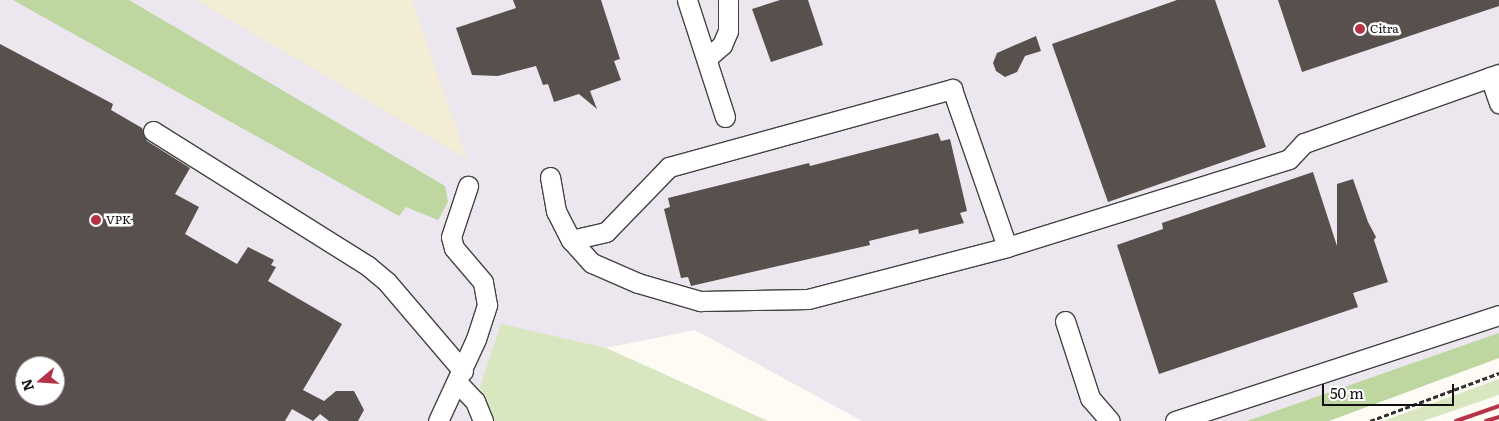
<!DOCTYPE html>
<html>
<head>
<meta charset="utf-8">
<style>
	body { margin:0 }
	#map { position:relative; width:1499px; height:421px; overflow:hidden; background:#fefbf5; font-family:Literata,serif }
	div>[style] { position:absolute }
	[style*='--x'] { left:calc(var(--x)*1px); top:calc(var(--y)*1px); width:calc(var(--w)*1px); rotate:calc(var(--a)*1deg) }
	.industrial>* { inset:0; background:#ece6ee }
	.farmland>* { inset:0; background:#f3edd6 }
	.green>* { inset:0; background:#d8e7c0 }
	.forest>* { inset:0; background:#bed6a0 }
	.building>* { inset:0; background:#58504d }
	.path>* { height:3px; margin-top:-1.5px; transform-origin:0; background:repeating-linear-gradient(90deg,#323232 0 5px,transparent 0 7.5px) }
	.roads { filter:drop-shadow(1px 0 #434343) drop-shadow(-1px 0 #434343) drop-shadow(0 1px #434343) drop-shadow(0 -1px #434343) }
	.minor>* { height:19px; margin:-9.5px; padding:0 9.5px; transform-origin:9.5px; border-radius:9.5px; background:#fff }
	.rail>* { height:4px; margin:-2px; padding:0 2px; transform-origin:2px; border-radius:2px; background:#b63347 }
	.dots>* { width:14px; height:14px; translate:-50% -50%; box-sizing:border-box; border:2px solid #fff; border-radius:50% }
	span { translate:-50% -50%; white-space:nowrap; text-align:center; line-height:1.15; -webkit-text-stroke:5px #fff; paint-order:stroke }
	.poi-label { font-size:12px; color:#101010 }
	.left { translate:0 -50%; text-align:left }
	.north { position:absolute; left:15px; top:356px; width:50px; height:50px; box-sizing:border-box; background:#fff; border:1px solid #9f9f9f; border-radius:50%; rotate:252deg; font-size:14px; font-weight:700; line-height:20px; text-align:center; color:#101010 }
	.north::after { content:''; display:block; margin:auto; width:18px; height:22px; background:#b63347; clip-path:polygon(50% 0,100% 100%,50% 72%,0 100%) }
	.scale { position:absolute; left:1322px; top:384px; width:132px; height:22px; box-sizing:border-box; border:2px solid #101010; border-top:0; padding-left:6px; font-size:15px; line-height:18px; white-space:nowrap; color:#101010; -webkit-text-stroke:4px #fff; paint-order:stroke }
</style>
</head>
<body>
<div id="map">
	<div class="industrial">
		<div style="clip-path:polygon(evenodd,0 0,1499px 0,1499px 351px,1317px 421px,862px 421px,695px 330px,606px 348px,768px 421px,0 421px,0 0,25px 366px,55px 366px,55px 396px,25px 396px,25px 366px)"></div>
	</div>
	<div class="farmland">
		<div style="clip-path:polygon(196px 0,412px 0,467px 159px)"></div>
	</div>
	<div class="green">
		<div style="clip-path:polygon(501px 324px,606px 348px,768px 421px,495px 421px,480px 387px)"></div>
		<div style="clip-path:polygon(1499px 379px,1499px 395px,1423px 421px,1383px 421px)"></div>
	</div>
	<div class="forest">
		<div style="clip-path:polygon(13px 0,129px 0,445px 186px,448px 202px,438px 220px,406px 207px,399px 216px)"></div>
		<div style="clip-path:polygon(1499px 333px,1499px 358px,1329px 421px,1247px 421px)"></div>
	</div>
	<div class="building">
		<div style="clip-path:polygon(513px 0,601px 0,620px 59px,614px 61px,621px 80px,590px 91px,597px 109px,579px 94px,554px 102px,548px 84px,543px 85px,536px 66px,498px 76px,472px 75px,456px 28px,516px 8px)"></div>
		<div style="clip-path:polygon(780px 0,808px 0,823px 45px,771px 62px,752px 9px)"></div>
		<div style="clip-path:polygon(1177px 0,1215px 0,1266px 147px,1108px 202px,1052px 44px)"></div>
		<div style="clip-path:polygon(1278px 0,1499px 0,1499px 6px,1302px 72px)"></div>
		<div style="clip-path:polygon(1036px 36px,1041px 51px,1025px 56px,1017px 72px,1005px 77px,996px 71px,993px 63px,997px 53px)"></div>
		<div style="clip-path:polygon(evenodd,0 44px,113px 104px,111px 110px,142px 128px,147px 141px,190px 168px,175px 194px,199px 207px,185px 234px,237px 264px,248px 247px,274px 260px,271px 265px,276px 267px,268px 281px,342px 324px,303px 390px,324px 401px,336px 391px,354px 391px,364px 410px,358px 421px,329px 421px,320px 414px,313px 421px,292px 409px,285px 421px,0 421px,0 44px,25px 366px,55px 366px,55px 396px,25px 396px,25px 366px)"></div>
		<div style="clip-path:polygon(938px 133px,941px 141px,950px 139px,967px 211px,960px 213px,964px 223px,919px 234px,918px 229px,869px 241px,870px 245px,691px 286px,688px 277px,681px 278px,664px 209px,670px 207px,668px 198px,809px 163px,810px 166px)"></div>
		<div style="clip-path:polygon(1313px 172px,1337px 246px,1337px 184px,1353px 179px,1368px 222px,1376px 237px,1374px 240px,1388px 282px,1353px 293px,1358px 307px,1159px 374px,1117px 245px,1163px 229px,1162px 223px)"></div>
	</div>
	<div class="path">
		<div style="--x:1370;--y:421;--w:138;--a:-20.4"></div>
	</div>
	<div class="roads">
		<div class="minor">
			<div style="--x:687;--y:0;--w:123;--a:72"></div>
			<div style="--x:707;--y:58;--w:20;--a:-41"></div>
			<div style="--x:722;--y:45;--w:15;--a:-67"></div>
			<div style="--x:728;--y:31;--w:31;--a:-90"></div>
			<div style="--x:1490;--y:77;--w:28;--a:71"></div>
			<div style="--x:153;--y:131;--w:254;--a:32.1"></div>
			<div style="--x:368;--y:266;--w:25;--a:40"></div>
			<div style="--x:387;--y:282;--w:117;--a:49.5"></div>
			<div style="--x:550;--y:177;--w:35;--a:80"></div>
			<div style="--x:556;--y:211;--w:33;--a:63"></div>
			<div style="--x:571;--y:240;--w:31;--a:48"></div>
			<div style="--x:592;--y:263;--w:50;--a:23.5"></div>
			<div style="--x:638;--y:283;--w:65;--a:16.2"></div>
			<div style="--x:700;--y:301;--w:108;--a:-1.1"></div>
			<div style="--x:808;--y:299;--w:206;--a:-14.6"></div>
			<div style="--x:1007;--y:247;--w:295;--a:-17.3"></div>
			<div style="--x:1289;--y:159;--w:22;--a:-47"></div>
			<div style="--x:1304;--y:143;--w:207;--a:-19.5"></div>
			<div style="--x:571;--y:240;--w:36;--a:-13"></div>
			<div style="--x:606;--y:232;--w:91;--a:-45.9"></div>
			<div style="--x:669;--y:167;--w:294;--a:-15.4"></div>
			<div style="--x:952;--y:89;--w:167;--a:70.8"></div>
			<div style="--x:1065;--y:321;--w:81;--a:72"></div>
			<div style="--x:1090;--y:398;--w:30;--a:49"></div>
			<div style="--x:457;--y:382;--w:26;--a:47"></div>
			<div style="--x:475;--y:401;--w:22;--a:68"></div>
			<div style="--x:438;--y:421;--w:90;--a:-65.1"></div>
			<div style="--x:476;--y:339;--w:36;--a:-72"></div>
			<div style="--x:487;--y:305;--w:23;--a:-100"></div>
			<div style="--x:483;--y:282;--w:45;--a:-130.5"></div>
			<div style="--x:454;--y:248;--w:11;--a:-105"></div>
			<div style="--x:451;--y:237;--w:54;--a:-71.6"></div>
			<div style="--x:1175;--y:421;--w:341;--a:-18.1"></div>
		</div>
	</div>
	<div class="rail">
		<div style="--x:1456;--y:421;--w:46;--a:-19.2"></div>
		<div style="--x:1486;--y:421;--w:14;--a:-17"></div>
	</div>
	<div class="dots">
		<div style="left:1360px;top:29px;background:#b63347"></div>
		<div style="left:96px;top:220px;background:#b63347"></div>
	</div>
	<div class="poi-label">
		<span class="left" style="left:1370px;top:29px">Citra</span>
		<span class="left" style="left:106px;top:220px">VPK</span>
	</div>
	<div class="north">N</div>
	<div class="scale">50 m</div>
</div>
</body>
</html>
